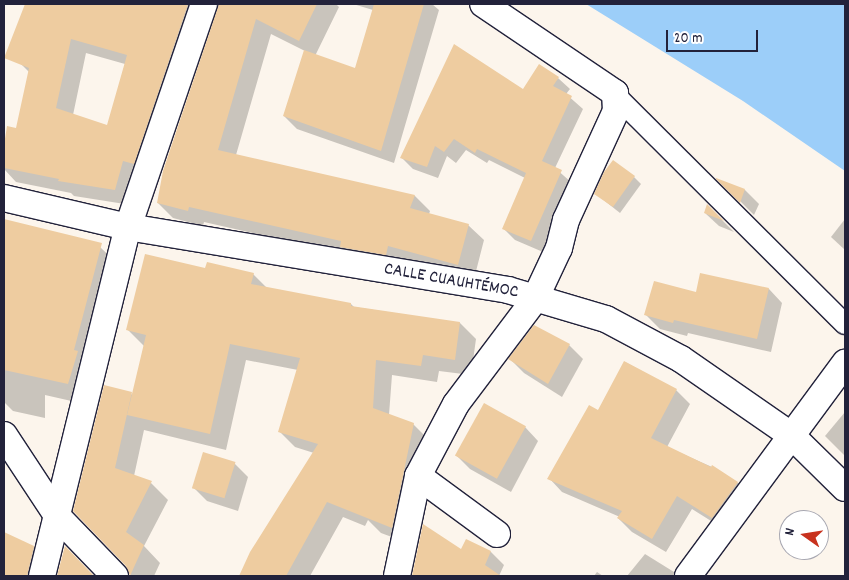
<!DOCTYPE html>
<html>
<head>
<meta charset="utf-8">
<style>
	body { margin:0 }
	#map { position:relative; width:849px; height:580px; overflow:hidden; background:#fcf5ec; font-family:Dekko,sans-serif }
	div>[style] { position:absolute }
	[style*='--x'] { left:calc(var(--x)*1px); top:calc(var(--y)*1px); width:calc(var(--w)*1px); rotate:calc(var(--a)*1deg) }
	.water>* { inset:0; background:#9ccef9 }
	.shadow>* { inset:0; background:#0003 }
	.building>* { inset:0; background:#eecca0; transform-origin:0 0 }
	.roads { filter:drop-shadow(1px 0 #22223b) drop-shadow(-1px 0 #22223b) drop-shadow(0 1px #22223b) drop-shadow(0 -1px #22223b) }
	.pedestrian>* { height:20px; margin:-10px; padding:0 10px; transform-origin:10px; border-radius:10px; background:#fff }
	.minor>* { height:26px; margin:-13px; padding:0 13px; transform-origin:13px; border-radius:13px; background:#fff }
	span { translate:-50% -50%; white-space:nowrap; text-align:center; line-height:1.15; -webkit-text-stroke:4px #fff; paint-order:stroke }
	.street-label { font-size:18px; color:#22223b }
	.frame { position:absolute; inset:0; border:5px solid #22223b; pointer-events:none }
	.north { position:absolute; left:779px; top:510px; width:50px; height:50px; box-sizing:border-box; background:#fff; border:1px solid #a7a7b1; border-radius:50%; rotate:283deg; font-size:14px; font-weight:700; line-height:20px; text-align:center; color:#22223b }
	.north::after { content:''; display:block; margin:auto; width:18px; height:22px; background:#c8321e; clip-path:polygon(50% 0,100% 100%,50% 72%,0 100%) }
	.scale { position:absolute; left:666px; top:30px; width:92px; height:22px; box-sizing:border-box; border:2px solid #22223b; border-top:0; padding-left:6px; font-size:15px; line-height:18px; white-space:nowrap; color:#22223b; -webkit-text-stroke:4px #fff; paint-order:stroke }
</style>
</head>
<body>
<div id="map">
	<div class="water">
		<div style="clip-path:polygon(586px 4px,845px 4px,845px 171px,743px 101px)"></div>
	</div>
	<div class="shadow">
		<div style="clip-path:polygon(evenodd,26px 4px,76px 4px,118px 16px,123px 4px,336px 4px,339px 7px,315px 56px,355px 70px,373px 10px,353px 4px,432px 4px,439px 10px,394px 163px,297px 129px,284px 116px,305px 51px,271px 34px,236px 155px,415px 196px,430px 211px,429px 214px,468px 225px,484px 240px,474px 279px,349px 255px,204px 222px,203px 226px,173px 218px,158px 203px,220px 4px,217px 4px,131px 205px,74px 196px,71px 193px,16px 182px,4px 169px,4px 151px,8px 128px,17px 129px,29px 72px,21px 64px,18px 27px,26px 4px,86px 53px,125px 64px,108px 126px,73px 115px,86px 53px)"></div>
		<div style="clip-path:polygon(558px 78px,570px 89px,566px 94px,583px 109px,555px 168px,572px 183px,543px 252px,515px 240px,504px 229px,525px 178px,489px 160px,487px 163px,466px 150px,456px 163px,447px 156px,438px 178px,413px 169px,401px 157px,523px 90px)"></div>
		<div style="clip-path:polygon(634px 177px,641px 184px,620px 213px,596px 194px)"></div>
		<div style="clip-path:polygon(719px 180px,745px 190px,759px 204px,754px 215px)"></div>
		<div style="clip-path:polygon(705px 213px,720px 218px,734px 232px,719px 226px)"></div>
		<div style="clip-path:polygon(845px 219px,845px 250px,831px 237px)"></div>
		<div style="clip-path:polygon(4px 224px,100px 247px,122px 268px,89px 405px,45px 395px,45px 418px,13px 411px,4px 402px)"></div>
		<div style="clip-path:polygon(206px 270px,253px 274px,268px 289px,351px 304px,354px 307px,460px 323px,476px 339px,471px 375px,439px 371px,437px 382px,392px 375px,389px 415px,413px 424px,429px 440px,408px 543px,381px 533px,368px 520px,365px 526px,343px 517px,310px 576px,240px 576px,251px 553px,314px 453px,295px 447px,279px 431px,298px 370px,246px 360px,226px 450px,144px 430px,134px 476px,151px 483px,168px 500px,144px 546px,160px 563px,154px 576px,131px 576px,127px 565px,75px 511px,132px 393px,133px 395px,144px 346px,128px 330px)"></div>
		<div style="clip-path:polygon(769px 289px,782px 303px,771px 352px,688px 333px,687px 336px,660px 329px,646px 315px,697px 294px)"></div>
		<div style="clip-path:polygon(569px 345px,583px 359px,562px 397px,524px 373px,510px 359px)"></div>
		<div style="clip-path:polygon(625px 362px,676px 390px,690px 404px,667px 447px,712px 467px,738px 483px,751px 497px,727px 531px,692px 509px,666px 552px,632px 532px,618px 518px,620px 517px,562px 492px,549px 478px,598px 411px)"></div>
		<div style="clip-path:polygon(845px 412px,845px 456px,825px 436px)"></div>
		<div style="clip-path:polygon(525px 427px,538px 441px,511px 492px,470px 469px,456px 455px)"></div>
		<div style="clip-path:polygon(234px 463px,248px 477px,238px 511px,207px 501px,193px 487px)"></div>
		<div style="clip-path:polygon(424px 526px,462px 551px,466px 541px,491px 552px,504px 565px,499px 576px,414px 576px)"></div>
		<div style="clip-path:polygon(4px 533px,33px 547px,51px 564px,49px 576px,4px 576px)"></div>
		<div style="clip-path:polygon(645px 554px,674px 572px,678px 576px,627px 576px)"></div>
		<div style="clip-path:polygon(597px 572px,603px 576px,594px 576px)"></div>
	</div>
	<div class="building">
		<div style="clip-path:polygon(evenodd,25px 4px,188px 4px,134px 164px,123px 161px,115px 190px,58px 181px,59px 179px,4px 168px,4px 145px,7px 126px,16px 128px,29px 68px,4px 58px,25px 4px,71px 39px,127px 55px,107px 125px,56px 108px,71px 39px)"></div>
		<div style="clip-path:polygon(219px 4px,317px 4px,299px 41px,256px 19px,218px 150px,415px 195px,410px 208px,469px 224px,458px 265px,388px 246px,386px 255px,340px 247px,341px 241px,189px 207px,188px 211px,157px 203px,163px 171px)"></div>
		<div style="clip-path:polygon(374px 4px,424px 4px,381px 151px,283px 116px,304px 50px,355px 68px)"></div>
		<div style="clip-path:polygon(454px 44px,523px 89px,539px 64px,559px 77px,553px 86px,572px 96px,542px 161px,562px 170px,531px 241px,502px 229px,526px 173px,477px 149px,475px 153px,454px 139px,444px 152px,435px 146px,427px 167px,400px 158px)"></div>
		<div style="clip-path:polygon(613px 160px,635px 176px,613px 207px,594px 194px,604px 172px)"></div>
		<div style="clip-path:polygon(716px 178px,745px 189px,740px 203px,716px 179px)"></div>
		<div style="clip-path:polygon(707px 204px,724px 221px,704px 213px)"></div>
		<div style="clip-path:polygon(4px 219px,102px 243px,74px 350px,78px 351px,68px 384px,4px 370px)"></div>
		<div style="clip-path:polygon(145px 254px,205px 268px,207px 262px,254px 273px,251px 284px,351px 303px,351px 306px,460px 322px,455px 360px,423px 355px,421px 366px,376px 360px,373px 408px,414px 423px,392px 528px,327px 502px,286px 576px,239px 576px,250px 552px,318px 444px,278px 432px,300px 358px,230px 344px,210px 434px,127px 415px,146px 335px,126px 330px)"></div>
		<div style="clip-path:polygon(700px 273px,769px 288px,757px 339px,674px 320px,673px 323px,644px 315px,654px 281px,696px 292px)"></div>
		<div style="clip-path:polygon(534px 325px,570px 344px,548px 384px,508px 359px)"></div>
		<div style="clip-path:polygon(624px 361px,677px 389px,651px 438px,711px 467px,712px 465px,738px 482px,712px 518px,677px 496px,652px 539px,617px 518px,622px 511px,547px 479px,589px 405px,598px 410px)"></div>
		<div style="clip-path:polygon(104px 385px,132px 392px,115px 468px,152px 481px,126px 532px,144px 545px,130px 576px,126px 566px,73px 511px)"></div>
		<div style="left:484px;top:403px;width:48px;height:60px;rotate:29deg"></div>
		<div style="left:203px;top:452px;width:34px;height:38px;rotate:17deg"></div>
		<div style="clip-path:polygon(423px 524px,461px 549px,466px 539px,491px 551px,485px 565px,501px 576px,412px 576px)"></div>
		<div style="clip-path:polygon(4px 532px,34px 546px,27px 576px,4px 576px)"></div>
		<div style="clip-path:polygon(65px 546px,94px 576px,57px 576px)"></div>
	</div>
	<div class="roads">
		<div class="pedestrian">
			<div style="--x:609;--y:89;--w:333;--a:44.9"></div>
		</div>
		<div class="minor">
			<div style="--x:4;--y:198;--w:127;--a:13.2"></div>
			<div style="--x:128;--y:227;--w:385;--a:9.4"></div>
			<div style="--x:508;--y:290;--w:102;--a:16.5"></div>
			<div style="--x:606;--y:319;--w:85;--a:28.1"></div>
			<div style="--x:681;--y:359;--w:135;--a:34.7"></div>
			<div style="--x:792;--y:436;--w:74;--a:44.5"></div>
			<div style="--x:4;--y:435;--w:98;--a:56.6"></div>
			<div style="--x:58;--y:517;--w:82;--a:46"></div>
			<div style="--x:418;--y:476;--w:98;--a:36.3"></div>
			<div style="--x:42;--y:576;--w:359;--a:-76.2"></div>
			<div style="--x:128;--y:227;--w:236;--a:-71.2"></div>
			<div style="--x:397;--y:576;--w:102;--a:-78.1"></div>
			<div style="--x:418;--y:476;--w:81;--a:-62.2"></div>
			<div style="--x:456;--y:404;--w:131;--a:-53"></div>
			<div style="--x:535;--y:299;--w:56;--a:-64.8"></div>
			<div style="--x:559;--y:248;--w:29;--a:-76"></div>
			<div style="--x:566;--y:220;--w:120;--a:-65.4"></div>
			<div style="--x:616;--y:111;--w:18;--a:-93"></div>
			<div style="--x:615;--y:93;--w:159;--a:-146"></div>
			<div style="--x:688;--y:576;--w:265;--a:-53.6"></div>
		</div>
	</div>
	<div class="street-label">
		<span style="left:451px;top:282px;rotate:10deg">CALLE CUAUHTÉMOC</span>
	</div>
	<div class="frame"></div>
	<div class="north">N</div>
	<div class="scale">20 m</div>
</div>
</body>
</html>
